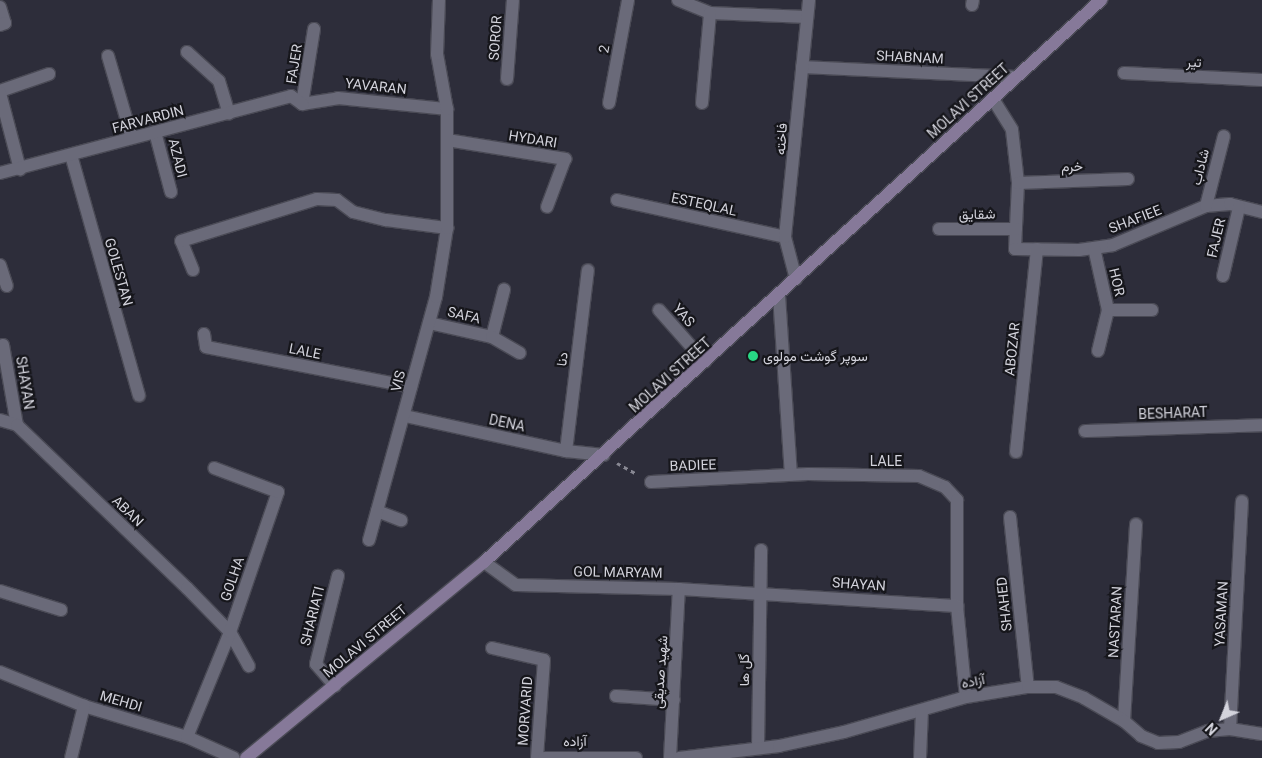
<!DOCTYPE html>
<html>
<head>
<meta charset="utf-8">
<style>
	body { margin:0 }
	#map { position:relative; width:1262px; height:758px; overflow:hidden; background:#2d2d3a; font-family:Roboto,Vazirmatn,sans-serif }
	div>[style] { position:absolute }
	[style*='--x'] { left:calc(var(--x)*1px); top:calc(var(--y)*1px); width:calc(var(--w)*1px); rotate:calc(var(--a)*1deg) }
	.path>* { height:3px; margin-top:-1.5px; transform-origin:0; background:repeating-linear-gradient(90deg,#888893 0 4px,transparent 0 8px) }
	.roads { filter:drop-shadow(1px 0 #4a4a55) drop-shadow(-1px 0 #4a4a55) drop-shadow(0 1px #4a4a55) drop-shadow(0 -1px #4a4a55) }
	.minor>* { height:12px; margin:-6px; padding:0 6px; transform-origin:6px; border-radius:6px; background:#6a6a79 }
	.secondary>* { height:12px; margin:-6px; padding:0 6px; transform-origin:6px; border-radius:6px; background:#867999 }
	.dots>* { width:14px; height:14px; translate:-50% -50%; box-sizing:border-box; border:2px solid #16161b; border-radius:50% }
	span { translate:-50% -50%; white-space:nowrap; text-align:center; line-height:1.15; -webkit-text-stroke:4.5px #16161b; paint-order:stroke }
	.street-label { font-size:14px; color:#d3d3dc }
	.poi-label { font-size:14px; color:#d3d3dc }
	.left { translate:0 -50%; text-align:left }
	.north { position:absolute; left:1197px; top:693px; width:50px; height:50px; -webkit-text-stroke:4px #16161b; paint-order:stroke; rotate:224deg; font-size:14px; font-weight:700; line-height:20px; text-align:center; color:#d3d3dc }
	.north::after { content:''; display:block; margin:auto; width:18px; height:22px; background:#d3d3dc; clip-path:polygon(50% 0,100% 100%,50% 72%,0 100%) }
</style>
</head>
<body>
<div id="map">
	<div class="path">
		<div style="--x:617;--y:463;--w:23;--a:29"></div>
	</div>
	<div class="roads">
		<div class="minor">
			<div style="--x:678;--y:0;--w:35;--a:22"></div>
			<div style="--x:710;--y:13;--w:97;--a:2.4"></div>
			<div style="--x:972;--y:5;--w:5;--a:-79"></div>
			<div style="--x:0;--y:7;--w:17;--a:73"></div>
			<div style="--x:5;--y:23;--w:5;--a:158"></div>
			<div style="--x:187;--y:52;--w:43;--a:42.2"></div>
			<div style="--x:219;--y:81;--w:34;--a:73"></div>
			<div style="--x:108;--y:56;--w:85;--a:73.7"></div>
			<div style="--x:802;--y:67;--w:214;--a:2.7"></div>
			<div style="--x:1124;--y:73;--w:138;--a:2.9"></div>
			<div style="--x:507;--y:79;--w:79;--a:-85.7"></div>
			<div style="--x:0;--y:91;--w:52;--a:-19.1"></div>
			<div style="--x:0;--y:93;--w:79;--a:75.3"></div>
			<div style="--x:993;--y:99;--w:36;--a:58"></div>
			<div style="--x:1012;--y:130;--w:53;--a:83.5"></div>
			<div style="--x:1018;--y:183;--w:66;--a:92.6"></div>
			<div style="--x:1015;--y:249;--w:64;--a:0.9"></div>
			<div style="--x:1079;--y:250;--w:34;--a:-8"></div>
			<div style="--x:1113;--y:245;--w:101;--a:-22.8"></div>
			<div style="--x:1206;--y:206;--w:24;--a:-5"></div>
			<div style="--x:1230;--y:204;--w:33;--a:14"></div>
			<div style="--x:609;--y:103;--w:105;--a:-79.5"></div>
			<div style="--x:702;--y:103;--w:90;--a:-84.9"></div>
			<div style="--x:302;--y:104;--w:36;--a:-9"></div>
			<div style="--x:338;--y:98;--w:110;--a:5.8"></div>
			<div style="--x:302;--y:104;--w:76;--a:-80.9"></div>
			<div style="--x:155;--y:132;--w:62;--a:75.1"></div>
			<div style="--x:447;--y:140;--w:120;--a:9.1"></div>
			<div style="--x:565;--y:159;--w:51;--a:110.6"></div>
			<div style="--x:71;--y:155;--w:250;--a:74.2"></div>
			<div style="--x:0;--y:173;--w:301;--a:-14.8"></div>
			<div style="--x:291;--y:96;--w:14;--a:36"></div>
			<div style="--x:1018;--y:183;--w:110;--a:-2.1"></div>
			<div style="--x:617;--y:200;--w:172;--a:12.4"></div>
			<div style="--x:1206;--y:206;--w:72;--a:-75.6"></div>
			<div style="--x:939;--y:229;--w:77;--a:0"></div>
			<div style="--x:1094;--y:248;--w:64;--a:77.3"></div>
			<div style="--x:1108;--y:310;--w:42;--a:103.7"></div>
			<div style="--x:0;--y:265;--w:22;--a:72"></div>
			<div style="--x:193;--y:270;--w:31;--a:-112"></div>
			<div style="--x:181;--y:241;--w:142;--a:-17.2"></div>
			<div style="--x:317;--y:199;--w:20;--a:3"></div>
			<div style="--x:337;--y:200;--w:20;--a:37"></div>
			<div style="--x:353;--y:212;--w:34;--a:14"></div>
			<div style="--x:386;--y:220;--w:62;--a:7.5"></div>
			<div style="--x:1223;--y:276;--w:71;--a:-76.9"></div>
			<div style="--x:796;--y:279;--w:43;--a:-104.7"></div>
			<div style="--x:785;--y:237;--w:238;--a:-84.2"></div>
			<div style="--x:779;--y:295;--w:180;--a:86.2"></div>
			<div style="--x:659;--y:310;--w:69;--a:48.5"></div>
			<div style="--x:1108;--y:310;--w:44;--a:0"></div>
			<div style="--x:429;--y:323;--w:65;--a:12.5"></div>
			<div style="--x:492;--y:337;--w:49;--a:-75.7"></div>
			<div style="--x:204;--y:334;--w:13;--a:81"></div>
			<div style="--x:206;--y:347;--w:209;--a:11"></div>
			<div style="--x:492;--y:337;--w:32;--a:30"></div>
			<div style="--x:3;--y:345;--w:81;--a:80.1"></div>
			<div style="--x:405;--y:416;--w:165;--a:12.3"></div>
			<div style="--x:566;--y:451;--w:38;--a:6"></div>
			<div style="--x:0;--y:420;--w:18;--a:16"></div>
			<div style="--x:17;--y:425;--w:236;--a:43.8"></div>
			<div style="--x:187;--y:588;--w:62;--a:45.7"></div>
			<div style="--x:230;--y:632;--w:39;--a:61"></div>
			<div style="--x:1085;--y:431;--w:177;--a:-1.9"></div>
			<div style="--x:566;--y:451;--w:182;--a:-83.1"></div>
			<div style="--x:1016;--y:452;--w:204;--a:-84.1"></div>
			<div style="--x:651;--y:482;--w:157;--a:-2.9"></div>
			<div style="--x:808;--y:474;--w:111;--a:1"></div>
			<div style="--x:919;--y:476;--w:28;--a:23"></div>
			<div style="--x:945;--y:487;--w:18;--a:47"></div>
			<div style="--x:957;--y:500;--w:106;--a:90"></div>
			<div style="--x:957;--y:606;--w:91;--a:84.4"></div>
			<div style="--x:377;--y:511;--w:26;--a:21"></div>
			<div style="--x:1010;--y:517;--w:171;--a:84"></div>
			<div style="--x:369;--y:540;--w:252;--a:-74.6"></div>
			<div style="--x:436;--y:297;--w:70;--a:-80.9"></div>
			<div style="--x:447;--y:228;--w:119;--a:-90"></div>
			<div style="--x:447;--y:109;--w:56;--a:-100.3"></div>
			<div style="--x:437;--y:54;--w:54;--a:-87.9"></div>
			<div style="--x:484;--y:562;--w:39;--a:36"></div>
			<div style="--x:516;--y:585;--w:163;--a:1.4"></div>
			<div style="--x:679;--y:589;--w:279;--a:3.5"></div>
			<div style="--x:0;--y:591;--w:64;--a:17.3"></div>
			<div style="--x:492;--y:648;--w:53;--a:13"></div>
			<div style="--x:544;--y:660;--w:98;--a:94.1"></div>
			<div style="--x:0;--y:672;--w:91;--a:22"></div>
			<div style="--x:84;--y:706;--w:108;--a:16.8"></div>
			<div style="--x:187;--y:737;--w:51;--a:24.1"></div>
			<div style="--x:335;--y:686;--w:29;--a:-131"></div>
			<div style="--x:316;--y:664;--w:91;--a:-76"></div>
			<div style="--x:616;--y:696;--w:58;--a:3.9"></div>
			<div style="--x:1124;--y:721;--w:197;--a:-86.5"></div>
			<div style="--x:1230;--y:729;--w:228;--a:-87"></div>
			<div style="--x:187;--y:737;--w:113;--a:-67.7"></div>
			<div style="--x:230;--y:632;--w:148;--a:-71.1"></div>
			<div style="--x:278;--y:492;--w:68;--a:-159.4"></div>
			<div style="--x:758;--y:748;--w:198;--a:-89.1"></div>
			<div style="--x:71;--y:758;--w:54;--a:-76"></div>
			<div style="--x:544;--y:758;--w:92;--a:0"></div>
			<div style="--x:670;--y:758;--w:169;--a:-87"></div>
			<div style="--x:679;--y:758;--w:101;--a:-6.8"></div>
			<div style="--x:779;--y:746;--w:66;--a:-12.2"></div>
			<div style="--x:844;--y:732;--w:127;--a:-16"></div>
			<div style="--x:966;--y:697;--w:63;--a:-9.2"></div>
			<div style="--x:1028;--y:687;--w:28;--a:0"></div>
			<div style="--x:1056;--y:687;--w:30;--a:21"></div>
			<div style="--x:1084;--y:698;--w:46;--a:29.9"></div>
			<div style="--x:1124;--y:721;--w:23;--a:41"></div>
			<div style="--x:1141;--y:736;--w:18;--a:22"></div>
			<div style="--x:1158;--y:743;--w:21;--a:-3"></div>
			<div style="--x:1179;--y:742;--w:31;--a:-21"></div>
			<div style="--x:1208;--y:731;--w:22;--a:-5"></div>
			<div style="--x:1230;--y:729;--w:32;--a:9"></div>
			<div style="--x:920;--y:758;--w:48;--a:-87.6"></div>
		</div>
		<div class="secondary">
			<div style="--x:246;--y:758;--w:308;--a:-39.5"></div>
			<div style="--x:484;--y:562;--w:835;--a:-42.33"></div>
		</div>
	</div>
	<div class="dots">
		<div style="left:753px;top:356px;background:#28d885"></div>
	</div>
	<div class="street-label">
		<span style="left:495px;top:38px;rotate:-86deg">SOROR</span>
		<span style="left:604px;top:49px;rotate:-79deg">2</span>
		<span style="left:910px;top:57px;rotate:3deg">SHABNAM</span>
		<span style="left:1194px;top:62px;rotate:3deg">تیر</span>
		<span style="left:294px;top:64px;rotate:-81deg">FAJER</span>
		<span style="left:376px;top:86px;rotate:6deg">YAVARAN</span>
		<span style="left:968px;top:101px;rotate:-42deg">MOLAVI STREET</span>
		<span style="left:148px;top:119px;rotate:-15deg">FARVARDIN</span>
		<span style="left:533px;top:139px;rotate:9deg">HYDARI</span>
		<span style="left:781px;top:139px;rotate:-86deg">فاخته</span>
		<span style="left:178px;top:158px;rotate:76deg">AZADI</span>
		<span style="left:1072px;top:166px;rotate:-2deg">خرم</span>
		<span style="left:1200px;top:167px;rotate:-76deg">شاداب</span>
		<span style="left:704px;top:204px;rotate:12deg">ESTEQLAL</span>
		<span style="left:977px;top:214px;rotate:-1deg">شقایق</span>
		<span style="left:1135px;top:219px;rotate:-21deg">SHAFIEE</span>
		<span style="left:1216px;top:238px;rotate:-77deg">FAJER</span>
		<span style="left:119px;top:272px;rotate:74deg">GOLESTAN</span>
		<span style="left:1117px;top:282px;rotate:77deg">HOR</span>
		<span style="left:464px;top:315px;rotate:13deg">SAFA</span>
		<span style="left:684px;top:315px;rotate:49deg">YAS</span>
		<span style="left:1012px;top:349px;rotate:-84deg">ABOZAR</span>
		<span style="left:305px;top:351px;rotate:11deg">LALE</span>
		<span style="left:562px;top:359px;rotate:-83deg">دنا</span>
		<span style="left:670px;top:375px;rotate:-42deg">MOLAVI STREET</span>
		<span style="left:398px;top:381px;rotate:-76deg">VIS</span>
		<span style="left:25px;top:383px;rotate:81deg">SHAYAN</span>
		<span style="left:1173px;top:413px;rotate:-2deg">BESHARAT</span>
		<span style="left:507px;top:423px;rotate:12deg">DENA</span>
		<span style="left:886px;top:461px">LALE</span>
		<span style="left:693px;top:465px;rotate:-2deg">BADIEE</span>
		<span style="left:128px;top:511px;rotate:44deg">ABAN</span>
		<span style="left:618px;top:572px;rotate:1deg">GOL MARYAM</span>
		<span style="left:232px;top:579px;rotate:-71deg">GOLHA</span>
		<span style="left:859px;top:584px;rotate:4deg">SHAYAN</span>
		<span style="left:1004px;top:604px;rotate:-96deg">SHAHED</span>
		<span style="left:1221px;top:614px;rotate:-87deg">YASAMAN</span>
		<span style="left:312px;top:616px;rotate:-76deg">SHARIATI</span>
		<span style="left:1115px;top:622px;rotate:-87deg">NASTARAN</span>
		<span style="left:365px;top:641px;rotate:-40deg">MOLAVI STREET</span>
		<span style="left:744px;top:670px;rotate:-90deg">گل ها</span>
		<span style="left:660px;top:672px;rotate:-86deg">شهید صدیقی</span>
		<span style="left:973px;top:681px;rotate:-11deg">آزاده</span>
		<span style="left:121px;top:701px;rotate:16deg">MEHDI</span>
		<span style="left:525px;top:711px;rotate:-86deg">MORVARID</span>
		<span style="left:575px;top:741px;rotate:-1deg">آزاده</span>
	</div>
	<div class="poi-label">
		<span class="left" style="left:763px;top:356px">سوپر گوشت مولوی</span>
	</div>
	<div class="north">N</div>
</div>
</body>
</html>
